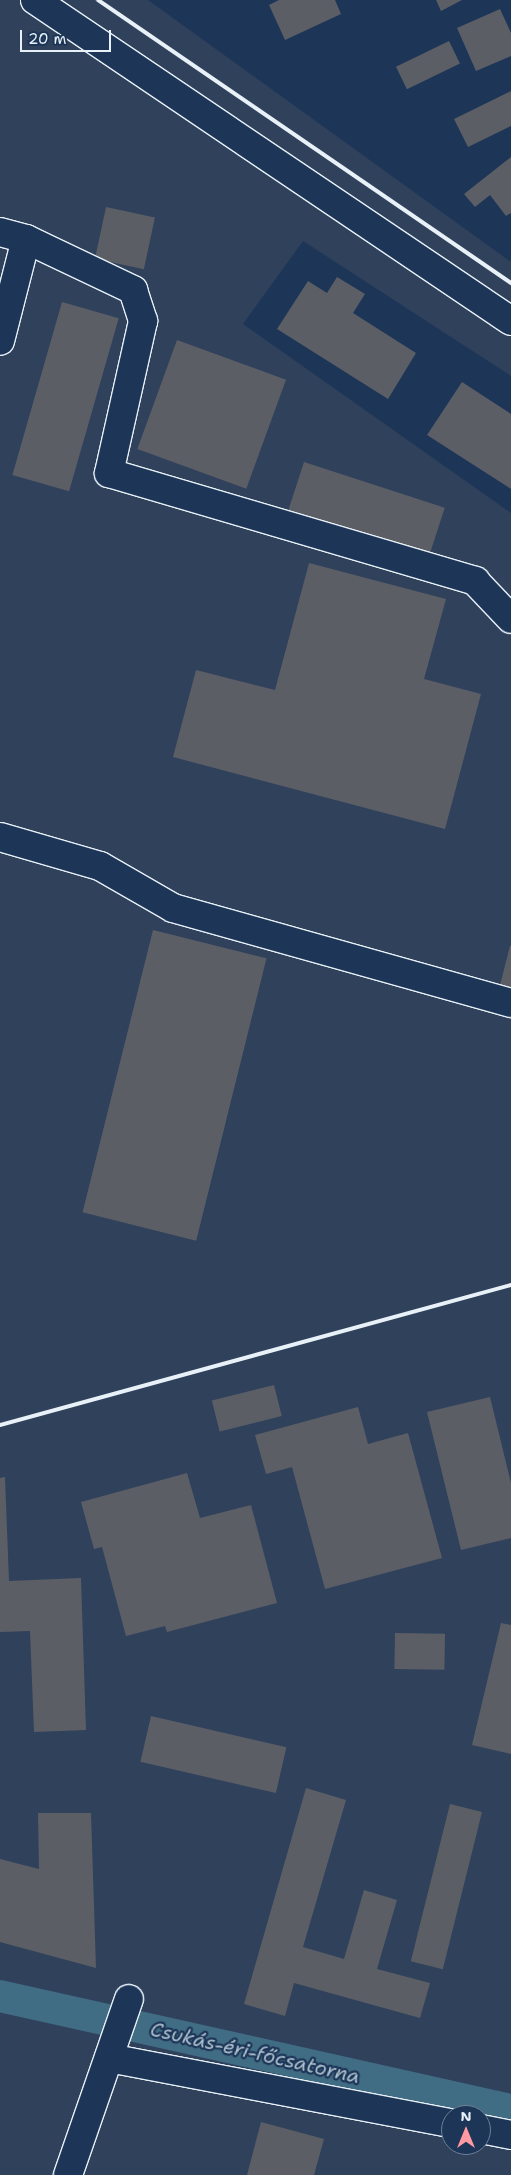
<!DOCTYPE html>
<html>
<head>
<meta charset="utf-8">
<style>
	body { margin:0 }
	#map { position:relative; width:511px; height:2175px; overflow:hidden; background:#1d3557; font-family:"Shantell Sans",sans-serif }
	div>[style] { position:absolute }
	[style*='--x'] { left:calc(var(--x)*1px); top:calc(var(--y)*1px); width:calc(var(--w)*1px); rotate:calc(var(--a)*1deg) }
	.built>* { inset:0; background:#30415c }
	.canal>* { height:32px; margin:-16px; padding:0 16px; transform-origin:16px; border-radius:16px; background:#406c84 }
	.building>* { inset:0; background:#5c5e66; transform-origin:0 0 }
	.roads { filter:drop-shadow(1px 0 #e8f1f8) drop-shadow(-1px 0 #e8f1f8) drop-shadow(0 1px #e8f1f8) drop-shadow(0 -1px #e8f1f8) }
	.minor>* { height:28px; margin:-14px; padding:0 14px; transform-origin:14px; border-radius:14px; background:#1d3557 }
	.rail>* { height:4px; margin:-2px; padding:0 2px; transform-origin:2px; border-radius:2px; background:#e8f1f8 }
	span { translate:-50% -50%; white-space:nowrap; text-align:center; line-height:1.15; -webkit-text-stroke:4.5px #1d3557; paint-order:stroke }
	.water-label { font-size:20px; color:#adc2cf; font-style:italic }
	.north { position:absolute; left:441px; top:2105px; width:50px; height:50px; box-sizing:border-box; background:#1d3557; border:1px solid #6e8097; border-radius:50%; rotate:0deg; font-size:14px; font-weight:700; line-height:20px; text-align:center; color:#e8f1f8 }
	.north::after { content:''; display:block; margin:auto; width:18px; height:22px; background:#ff9aa2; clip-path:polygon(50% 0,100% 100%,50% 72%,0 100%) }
	.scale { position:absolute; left:20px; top:30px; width:91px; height:22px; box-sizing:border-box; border:2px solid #e8f1f8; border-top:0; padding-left:6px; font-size:15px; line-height:18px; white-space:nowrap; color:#e8f1f8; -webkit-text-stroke:4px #1d3557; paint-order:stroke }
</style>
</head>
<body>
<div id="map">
	<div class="built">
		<div style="clip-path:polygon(evenodd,0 0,148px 0,511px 262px,511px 376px,303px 241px,243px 324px,511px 513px,511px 2175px,0 2175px,0 0,451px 2115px,481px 2115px,481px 2145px,451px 2145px,451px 2115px)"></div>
	</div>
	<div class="canal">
		<div style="--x:0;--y:1996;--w:524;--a:12.58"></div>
	</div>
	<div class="building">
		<div style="clip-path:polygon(279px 0,335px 0,341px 14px,285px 40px,269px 5px)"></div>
		<div style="clip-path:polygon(436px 0,462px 0,441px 11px)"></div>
		<div style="clip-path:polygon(500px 9px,511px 33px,511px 56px,476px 71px,457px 28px)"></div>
		<div style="left:449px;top:41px;width:25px;height:59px;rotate:64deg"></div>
		<div style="clip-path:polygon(511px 91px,511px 126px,468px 147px,454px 119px)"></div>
		<div style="clip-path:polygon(511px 157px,511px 213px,506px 216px,490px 195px,475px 207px,464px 194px)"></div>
		<div style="left:106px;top:207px;width:50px;height:53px;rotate:12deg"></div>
		<div style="clip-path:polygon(337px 277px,365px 294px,353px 313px,416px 353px,388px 399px,277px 329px,308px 281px,327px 293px)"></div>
		<div style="left:62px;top:302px;width:59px;height:180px;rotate:16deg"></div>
		<div style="left:177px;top:340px;width:116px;height:116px;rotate:20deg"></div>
		<div style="clip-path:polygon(462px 382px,511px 414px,511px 489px,427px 435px)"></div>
		<div style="left:304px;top:462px;width:148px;height:52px;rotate:18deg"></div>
		<div style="clip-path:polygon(309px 563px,446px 599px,424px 679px,481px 694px,445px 829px,173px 757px,196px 670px,275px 690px)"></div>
		<div style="left:153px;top:930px;width:117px;height:291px;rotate:14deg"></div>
		<div style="clip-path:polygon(510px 946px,511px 946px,511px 988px,500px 985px)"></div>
		<div style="left:274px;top:1385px;width:32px;height:64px;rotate:76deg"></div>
		<div style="clip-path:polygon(490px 1397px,511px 1483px,511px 1538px,461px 1550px,427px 1412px)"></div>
		<div style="clip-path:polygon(358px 1407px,368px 1444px,408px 1433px,442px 1558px,325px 1589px,292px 1467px,266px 1474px,255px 1435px)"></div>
		<div style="clip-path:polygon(187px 1473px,200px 1518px,251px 1505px,277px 1603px,167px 1632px,165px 1626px,126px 1636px,102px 1547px,94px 1549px,81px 1502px)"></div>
		<div style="clip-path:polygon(5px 1477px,9px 1581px,81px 1578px,86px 1730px,34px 1732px,30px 1631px,0 1632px,0 1478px)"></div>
		<div style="clip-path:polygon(501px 1623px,511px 1625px,511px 1754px,472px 1745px)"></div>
		<div style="left:395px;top:1633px;width:50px;height:36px;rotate:1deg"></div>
		<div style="left:151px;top:1716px;width:139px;height:47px;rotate:13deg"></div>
		<div style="clip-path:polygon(306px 1788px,346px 1800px,303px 1947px,344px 1959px,364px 1890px,397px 1900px,377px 1969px,430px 1983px,420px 2018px,294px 1983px,285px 2016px,244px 2004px)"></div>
		<div style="left:450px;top:1804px;width:33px;height:162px;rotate:14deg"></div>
		<div style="clip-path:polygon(38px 1813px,91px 1813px,96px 1968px,0 1942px,0 1859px,39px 1869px)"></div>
		<div style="clip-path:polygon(261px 2122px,324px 2139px,314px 2175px,247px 2175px)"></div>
	</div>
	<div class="roads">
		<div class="minor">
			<div style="--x:35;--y:0;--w:574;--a:33.99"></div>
			<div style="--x:0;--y:232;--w:27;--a:15"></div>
			<div style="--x:26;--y:239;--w:105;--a:104.3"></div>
			<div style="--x:26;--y:239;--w:119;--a:25.5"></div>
			<div style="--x:133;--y:290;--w:33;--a:72"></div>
			<div style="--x:143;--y:321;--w:156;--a:102.6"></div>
			<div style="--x:109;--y:473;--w:382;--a:16.4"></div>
			<div style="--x:475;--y:581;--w:52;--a:46.5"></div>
			<div style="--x:0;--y:837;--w:104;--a:16.2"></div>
			<div style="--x:100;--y:866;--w:84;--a:29.9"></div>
			<div style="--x:173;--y:908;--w:351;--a:15.7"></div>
			<div style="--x:109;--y:2058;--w:348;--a:10.8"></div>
			<div style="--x:481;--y:2129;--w:31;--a:11"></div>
			<div style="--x:68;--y:2175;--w:186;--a:-70.9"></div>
		</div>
	</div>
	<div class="rail">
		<div style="--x:98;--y:0;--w:501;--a:34.42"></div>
		<div style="--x:0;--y:1425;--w:530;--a:-15.32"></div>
	</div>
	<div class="water-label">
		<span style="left:255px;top:2053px;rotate:13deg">Csukás-éri-főcsatorna</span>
	</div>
	<div class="north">N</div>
	<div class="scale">20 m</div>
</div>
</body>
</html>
